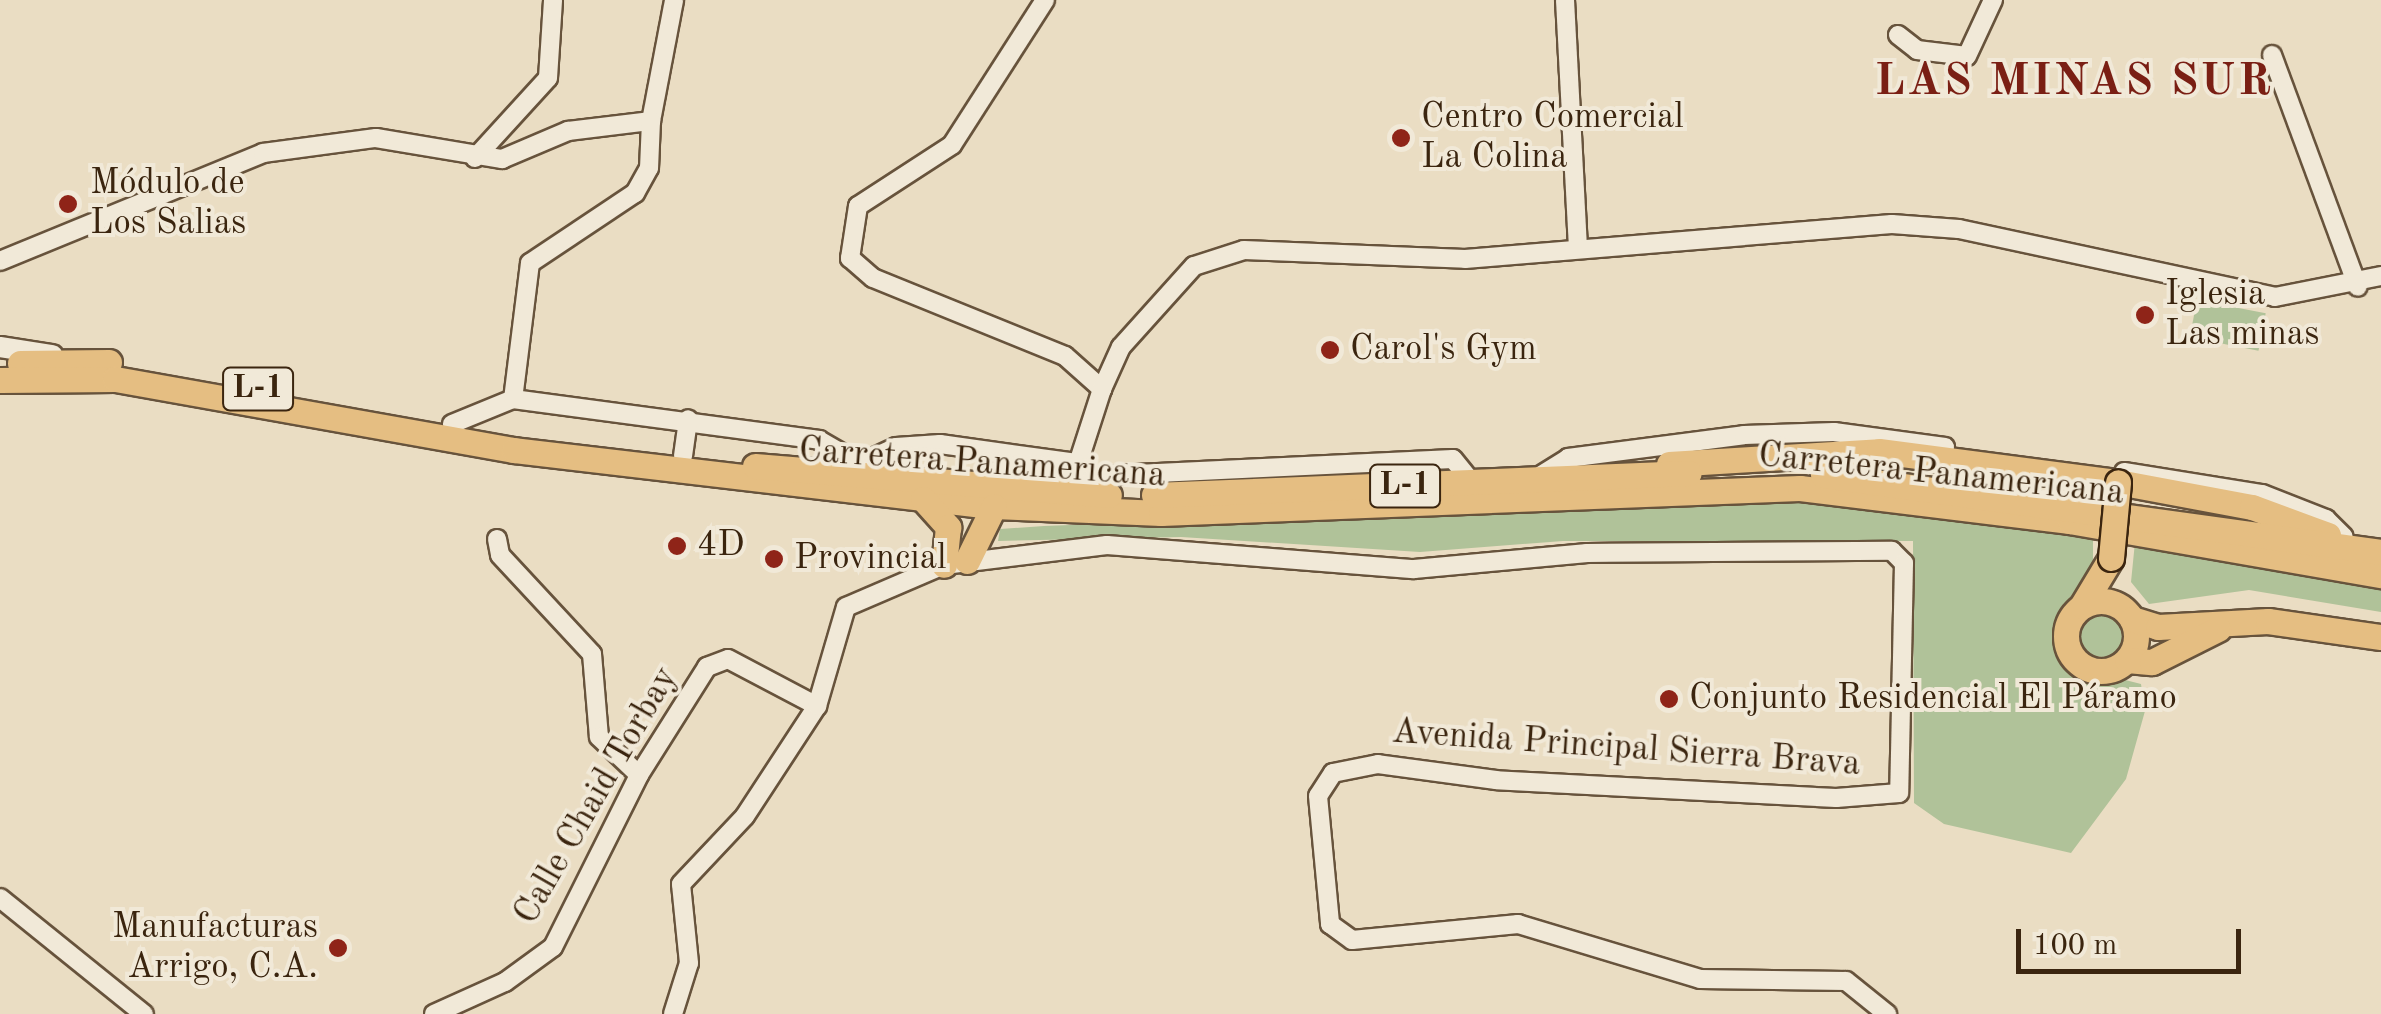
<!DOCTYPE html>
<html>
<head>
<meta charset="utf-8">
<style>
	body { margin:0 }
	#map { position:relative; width:2381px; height:1014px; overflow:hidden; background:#eaddc3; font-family:"Old Standard TT",serif }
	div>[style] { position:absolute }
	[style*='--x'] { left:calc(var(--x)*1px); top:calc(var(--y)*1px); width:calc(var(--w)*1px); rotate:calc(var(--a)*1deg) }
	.green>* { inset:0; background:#b0c299; transform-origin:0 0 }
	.round { border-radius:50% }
	.roads { filter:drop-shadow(2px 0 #67533c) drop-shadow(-2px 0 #67533c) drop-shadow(0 2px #67533c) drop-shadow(0 -2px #67533c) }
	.minor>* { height:18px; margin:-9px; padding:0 9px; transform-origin:9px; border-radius:9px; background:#f1e9d8 }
	.tertiary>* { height:20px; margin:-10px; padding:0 10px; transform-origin:10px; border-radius:10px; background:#f1e9d8 }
	.primary>* { height:25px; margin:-12.5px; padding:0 12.5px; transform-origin:12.5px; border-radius:12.5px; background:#e5be82 }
	.primary>.ring { margin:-12.5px; padding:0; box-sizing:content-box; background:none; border:25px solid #e5be82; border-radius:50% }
	.bridges { filter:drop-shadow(2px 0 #3b250f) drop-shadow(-2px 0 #3b250f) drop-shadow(0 2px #3b250f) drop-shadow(0 -2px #3b250f) }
	.primary-bridge>* { height:25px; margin:-12.5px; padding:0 12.5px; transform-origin:12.5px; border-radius:12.5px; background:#e5be82 }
	.dots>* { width:28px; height:28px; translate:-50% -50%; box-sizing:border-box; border:5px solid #f1e9d8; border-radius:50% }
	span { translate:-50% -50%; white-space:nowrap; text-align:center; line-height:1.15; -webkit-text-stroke:8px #f1e9d8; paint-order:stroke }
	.shield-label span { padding:2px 8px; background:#f1e9d8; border:2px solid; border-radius:8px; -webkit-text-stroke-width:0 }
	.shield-label { font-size:32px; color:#3b250f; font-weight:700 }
	.poi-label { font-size:35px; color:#3b250f }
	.left { translate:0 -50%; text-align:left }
	.right { translate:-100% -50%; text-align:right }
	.street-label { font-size:35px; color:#3b250f }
	.district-label { font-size:45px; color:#7a1f14; font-weight:700; letter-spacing:2.5px }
	.scale { position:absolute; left:2016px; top:929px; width:225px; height:45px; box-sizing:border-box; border:5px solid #3b250f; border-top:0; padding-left:12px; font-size:30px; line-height:35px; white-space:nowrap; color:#3b250f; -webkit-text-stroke:8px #f1e9d8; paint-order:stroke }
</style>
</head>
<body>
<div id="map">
	<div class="green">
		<div style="left:2197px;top:300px;width:70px;height:38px;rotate:11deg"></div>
		<div style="clip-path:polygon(1824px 497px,2093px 539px,2093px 575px,2052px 634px,2074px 667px,2141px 684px,2145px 711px,2126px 779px,2071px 853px,1944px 824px,1914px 803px,1913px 541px,1563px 541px,1420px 552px,1181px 537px,998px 541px,1000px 529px,1044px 526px)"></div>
		<div style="clip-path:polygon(2135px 542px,2381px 586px,2381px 612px,2249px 590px,2149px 604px,2131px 582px)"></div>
		<div class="round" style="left:2078px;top:609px;width:48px;height:48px"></div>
	</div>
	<div class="roads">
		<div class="minor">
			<div style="--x:1045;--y:0;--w:172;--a:122.7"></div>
			<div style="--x:952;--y:145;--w:112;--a:147"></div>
			<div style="--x:858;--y:206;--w:53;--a:98.7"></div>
			<div style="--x:850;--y:258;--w:30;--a:41"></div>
			<div style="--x:873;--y:278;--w:207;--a:22.1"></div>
			<div style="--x:1065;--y:356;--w:50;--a:41.7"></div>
			<div style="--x:1102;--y:389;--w:110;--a:107.9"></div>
			<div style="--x:1565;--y:0;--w:246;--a:87"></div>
			<div style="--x:1898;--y:35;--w:24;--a:38"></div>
			<div style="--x:1917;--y:50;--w:50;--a:6.8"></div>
			<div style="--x:1967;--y:56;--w:62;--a:-65.1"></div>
			<div style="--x:2272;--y:55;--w:247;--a:69.7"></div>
			<div style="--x:651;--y:121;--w:123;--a:-79.2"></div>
			<div style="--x:475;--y:158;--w:108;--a:-47.6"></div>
			<div style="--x:548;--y:78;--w:78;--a:-86.3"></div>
			<div style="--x:0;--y:261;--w:284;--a:-22.3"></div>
			<div style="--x:263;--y:153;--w:114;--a:-7.6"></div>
			<div style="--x:376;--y:138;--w:128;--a:9.5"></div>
			<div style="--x:502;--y:159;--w:72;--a:-23"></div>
			<div style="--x:568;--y:131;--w:84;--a:-6.9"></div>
			<div style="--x:651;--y:121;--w:47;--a:92.4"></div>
			<div style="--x:649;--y:168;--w:29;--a:119"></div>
			<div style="--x:635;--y:193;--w:126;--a:146.3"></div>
			<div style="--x:530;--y:263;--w:137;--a:97.1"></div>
			<div style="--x:513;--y:399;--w:66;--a:157.7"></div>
			<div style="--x:1102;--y:389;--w:46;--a:-65.7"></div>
			<div style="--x:1121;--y:347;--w:109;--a:-48"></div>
			<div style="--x:1194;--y:266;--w:52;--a:-17.7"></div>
			<div style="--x:1244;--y:250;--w:221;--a:2.3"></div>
			<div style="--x:1465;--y:259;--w:428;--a:-4.7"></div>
			<div style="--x:1892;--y:224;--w:67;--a:4.3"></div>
			<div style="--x:1959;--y:229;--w:323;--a:12.1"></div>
			<div style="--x:2275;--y:297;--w:108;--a:-11.2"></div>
			<div style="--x:513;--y:399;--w:309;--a:7.6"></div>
			<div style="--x:819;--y:440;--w:39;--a:30"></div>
			<div style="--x:683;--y:456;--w:37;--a:-82"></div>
			<div style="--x:847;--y:470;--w:54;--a:-25.1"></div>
			<div style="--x:896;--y:447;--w:44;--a:-3.9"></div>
			<div style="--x:940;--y:444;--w:138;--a:7.9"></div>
			<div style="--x:2124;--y:472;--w:140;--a:9.1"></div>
			<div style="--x:2262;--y:494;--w:69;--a:21.3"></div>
			<div style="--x:2326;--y:519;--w:25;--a:45"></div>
			<div style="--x:1073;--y:477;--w:380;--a:-2.7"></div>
			<div style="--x:1453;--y:459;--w:28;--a:51"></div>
			<div style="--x:1535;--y:479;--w:39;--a:-32"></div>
			<div style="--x:1568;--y:458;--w:177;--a:-7.4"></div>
			<div style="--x:1744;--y:435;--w:90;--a:-1.9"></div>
			<div style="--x:1834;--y:432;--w:112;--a:7.7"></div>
			<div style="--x:497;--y:539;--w:16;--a:79"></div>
			<div style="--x:500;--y:555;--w:135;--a:47.1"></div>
			<div style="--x:592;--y:654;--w:83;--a:85.2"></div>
			<div style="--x:599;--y:737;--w:55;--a:43.5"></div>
			<div style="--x:0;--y:898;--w:185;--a:38.9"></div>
			<div style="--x:434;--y:1014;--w:78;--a:-24.3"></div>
			<div style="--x:505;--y:982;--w:59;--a:-36.1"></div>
			<div style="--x:553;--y:947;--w:192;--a:-63.4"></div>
			<div style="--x:639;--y:775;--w:128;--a:-57.8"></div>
			<div style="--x:707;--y:667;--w:22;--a:-21"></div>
			<div style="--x:728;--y:659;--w:101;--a:27.8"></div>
			<div style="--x:673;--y:1014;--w:53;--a:-72.6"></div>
			<div style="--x:689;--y:963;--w:79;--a:-95.8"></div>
			<div style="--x:681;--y:884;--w:93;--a:-46.7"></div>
			<div style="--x:745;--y:816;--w:131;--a:-56.8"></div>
			<div style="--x:817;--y:706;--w:103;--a:-73.7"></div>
			<div style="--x:846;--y:607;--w:107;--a:-23.2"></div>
			<div style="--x:944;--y:565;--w:164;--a:-7"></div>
			<div style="--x:1107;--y:545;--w:308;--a:4.5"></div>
			<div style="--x:1414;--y:569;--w:174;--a:-5.3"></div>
			<div style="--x:1587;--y:553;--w:305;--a:-0.4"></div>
			<div style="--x:1892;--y:551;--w:17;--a:45"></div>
			<div style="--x:1904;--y:563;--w:230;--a:91.2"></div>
			<div style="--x:1899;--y:793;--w:63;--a:175.5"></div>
			<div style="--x:1836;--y:798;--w:340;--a:-177"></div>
			<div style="--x:1496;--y:780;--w:119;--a:-172.3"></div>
			<div style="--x:1378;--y:764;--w:46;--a:168.7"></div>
			<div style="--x:1333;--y:773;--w:27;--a:123"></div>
			<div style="--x:1318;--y:796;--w:129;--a:84.6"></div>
			<div style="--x:1330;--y:924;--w:27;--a:36"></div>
			<div style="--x:1352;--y:940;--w:167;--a:-5.5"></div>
			<div style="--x:1518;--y:924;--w:190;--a:16.8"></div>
			<div style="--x:1700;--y:979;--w:146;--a:0.8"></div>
			<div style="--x:1846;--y:981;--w:53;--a:38.8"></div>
		</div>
		<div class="tertiary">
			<div style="--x:0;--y:347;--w:53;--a:8.7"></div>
		</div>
		<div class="primary">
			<div style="--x:20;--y:363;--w:89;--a:-0.6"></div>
			<div style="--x:0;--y:380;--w:115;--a:-0.5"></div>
			<div style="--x:115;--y:379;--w:405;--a:10.1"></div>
			<div style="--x:514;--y:450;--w:483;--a:6.7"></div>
			<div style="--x:994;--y:506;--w:167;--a:2.4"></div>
			<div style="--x:1161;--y:513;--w:639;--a:-2.24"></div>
			<div style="--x:1800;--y:488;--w:272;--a:7"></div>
			<div style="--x:2070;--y:521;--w:316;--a:9.9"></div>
			<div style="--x:1669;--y:464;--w:210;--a:-3.5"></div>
			<div style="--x:1879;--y:451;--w:241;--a:7.4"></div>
			<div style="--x:2118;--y:482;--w:136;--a:10.6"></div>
			<div style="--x:2252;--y:507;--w:81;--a:20.2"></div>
			<div style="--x:755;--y:466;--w:355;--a:4.7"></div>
			<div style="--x:1823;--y:475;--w:563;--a:7.86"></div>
			<div style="--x:1154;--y:495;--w:535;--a:-2.35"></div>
			<div style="--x:923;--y:499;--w:38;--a:48"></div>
			<div style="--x:948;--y:527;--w:38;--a:96"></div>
			<div style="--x:967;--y:561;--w:61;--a:-63.9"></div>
			<div class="ring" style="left:2066px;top:601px;width:45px;height:45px"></div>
			<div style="--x:2082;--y:606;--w:56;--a:-58.9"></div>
			<div style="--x:2132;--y:619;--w:27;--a:17"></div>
			<div style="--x:2158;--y:627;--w:110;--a:-3.1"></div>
			<div style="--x:2268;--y:621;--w:114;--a:8.1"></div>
			<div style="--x:2127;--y:660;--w:25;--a:5"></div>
			<div style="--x:2152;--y:662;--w:74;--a:-26.6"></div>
		</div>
	</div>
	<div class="bridges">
		<div class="primary-bridge">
			<div style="--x:2111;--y:558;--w:76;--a:-84.7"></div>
		</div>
	</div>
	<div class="dots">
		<div style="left:1401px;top:138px;background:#8f2418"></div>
		<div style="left:68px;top:204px;background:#8f2418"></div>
		<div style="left:2145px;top:315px;background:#8f2418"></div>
		<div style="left:1330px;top:350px;background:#8f2418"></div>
		<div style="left:677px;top:546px;background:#8f2418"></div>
		<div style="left:774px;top:559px;background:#8f2418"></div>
		<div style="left:1669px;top:699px;background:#8f2418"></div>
		<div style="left:338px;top:948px;background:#8f2418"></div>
	</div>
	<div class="shield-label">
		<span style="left:258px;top:389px">L-1</span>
		<span style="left:1405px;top:486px">L-1</span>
	</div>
	<div class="poi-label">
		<span class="left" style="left:1421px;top:138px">Centro Comercial<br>La Colina</span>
		<span class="left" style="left:90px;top:204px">Módulo de<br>Los Salias</span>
		<span class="left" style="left:2165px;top:315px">Iglesia<br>Las minas</span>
		<span class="left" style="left:1350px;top:350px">Carol's Gym</span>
		<span class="left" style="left:697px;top:546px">4D</span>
		<span class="left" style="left:794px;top:559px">Provincial</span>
		<span class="left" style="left:1689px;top:699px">Conjunto Residencial El Páramo</span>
		<span class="right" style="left:318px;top:948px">Manufacturas<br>Arrigo, C.A.</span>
	</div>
	<div class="street-label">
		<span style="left:982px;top:464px;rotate:4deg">Carretera Panamericana</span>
		<span style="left:1941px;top:475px;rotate:6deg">Carretera Panamericana</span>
		<span style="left:1626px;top:749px;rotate:4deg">Avenida Principal Sierra Brava</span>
		<span style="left:597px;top:796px;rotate:-60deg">Calle Chaid Torbay</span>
	</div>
	<div class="district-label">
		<span style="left:2074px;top:83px">LAS MINAS SUR</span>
	</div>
	<div class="scale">100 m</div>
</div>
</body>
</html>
